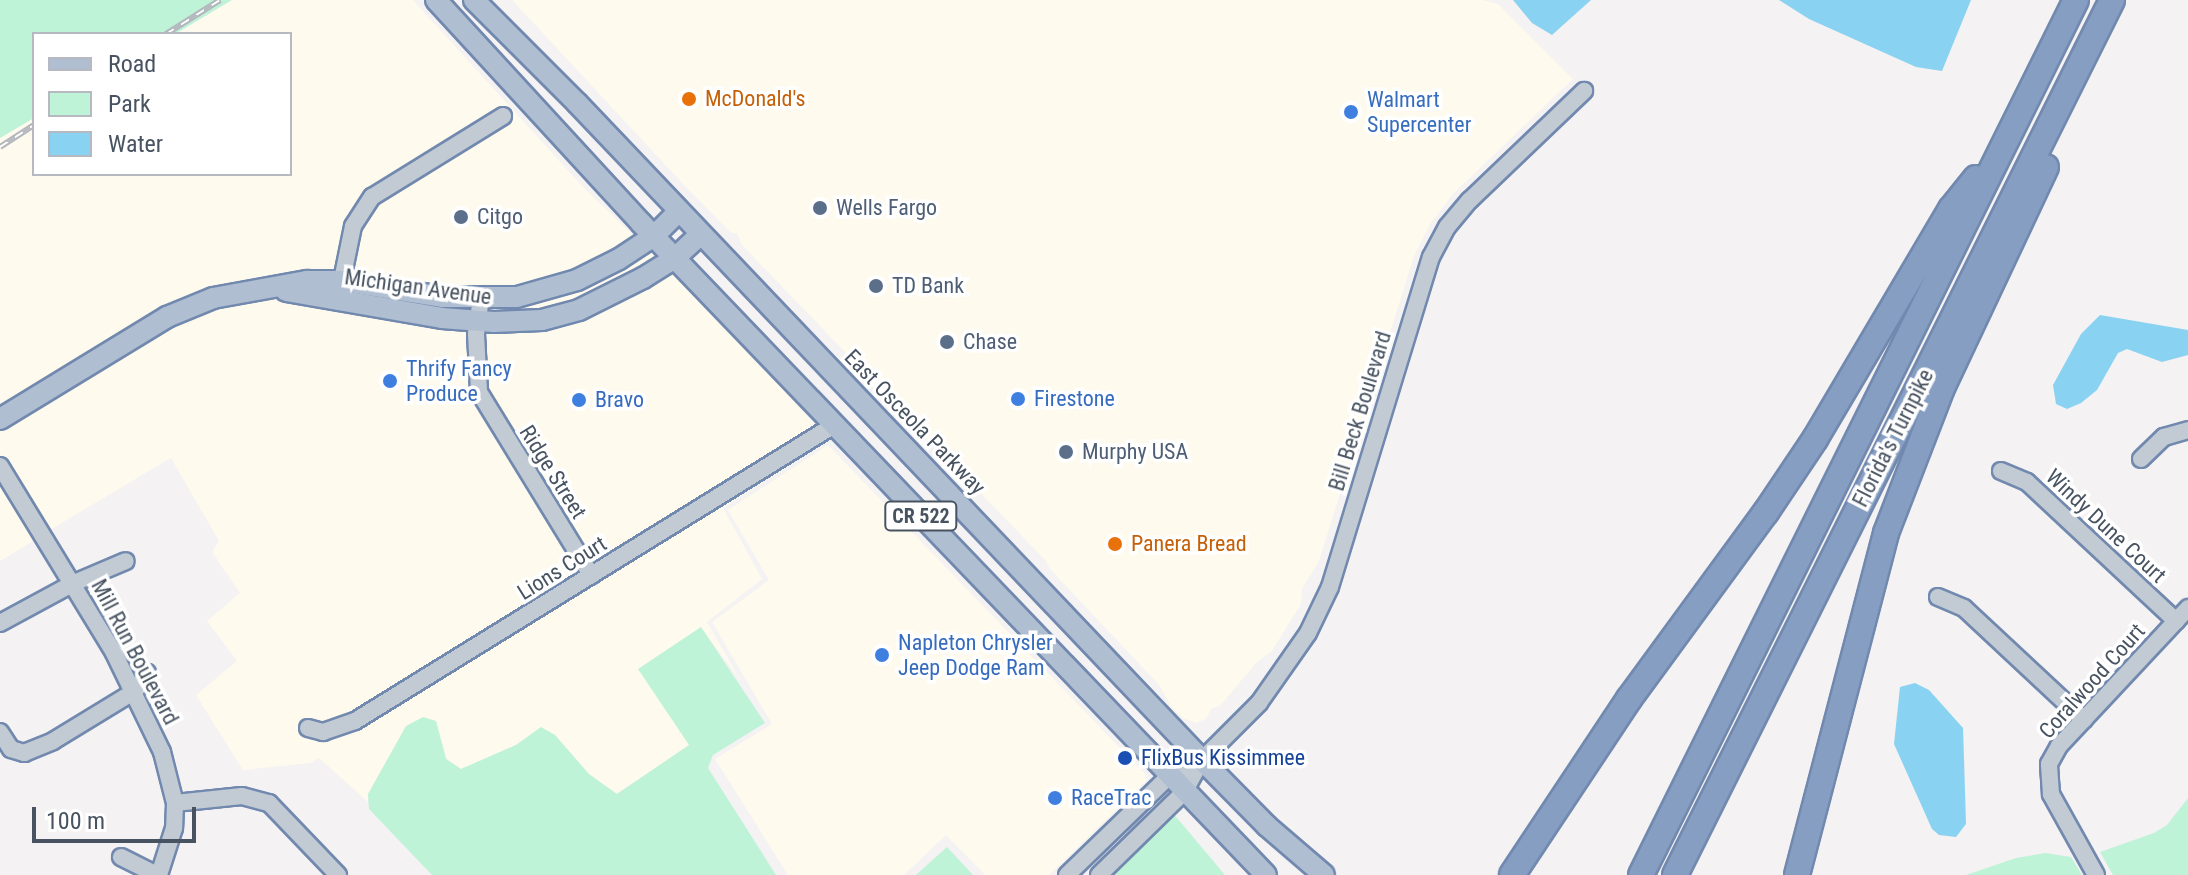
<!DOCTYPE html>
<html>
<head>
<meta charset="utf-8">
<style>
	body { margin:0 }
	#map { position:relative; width:2188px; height:875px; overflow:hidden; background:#f4f2f2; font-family:"Roboto Condensed",sans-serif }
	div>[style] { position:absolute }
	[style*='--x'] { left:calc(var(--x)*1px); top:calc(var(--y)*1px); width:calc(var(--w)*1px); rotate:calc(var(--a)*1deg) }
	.commercial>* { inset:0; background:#fefaed }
	.green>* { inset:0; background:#bff3d8 }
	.water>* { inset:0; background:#8ad2f2 }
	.roads { filter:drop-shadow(2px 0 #7289af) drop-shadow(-2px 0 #7289af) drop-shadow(0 2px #7289af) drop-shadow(0 -2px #7289af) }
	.minor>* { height:16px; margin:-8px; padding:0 8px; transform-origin:8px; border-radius:8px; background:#c2cbd4 }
	.major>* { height:20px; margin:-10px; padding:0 10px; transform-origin:10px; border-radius:10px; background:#b0bed2 }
	.highway>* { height:24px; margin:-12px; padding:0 12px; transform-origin:12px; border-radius:12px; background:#879ec3 }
	.rail>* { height:6px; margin-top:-3px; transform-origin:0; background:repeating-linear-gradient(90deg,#fff 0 9px,#b4b6bd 0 18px); box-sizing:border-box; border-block:2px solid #b4b6bd }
	.dots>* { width:22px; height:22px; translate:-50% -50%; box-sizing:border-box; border:4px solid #fff; border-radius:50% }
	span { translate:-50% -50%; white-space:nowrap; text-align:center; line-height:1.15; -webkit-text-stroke:7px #fff; paint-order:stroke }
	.shield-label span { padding:2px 6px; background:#fff; border:2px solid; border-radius:6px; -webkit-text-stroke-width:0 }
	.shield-label { font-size:20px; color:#485361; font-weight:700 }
	.food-label { font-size:22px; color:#c56008 }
	.left { translate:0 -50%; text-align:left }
	.shop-label { font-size:22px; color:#366cbe }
	.service-label { font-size:22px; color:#4e5e75 }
	.street-label { font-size:22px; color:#485361 }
	.transit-label { font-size:22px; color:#164399 }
	.legend { position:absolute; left:32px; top:32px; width:260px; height:144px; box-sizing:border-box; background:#fff; border:2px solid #b6bac0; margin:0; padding:10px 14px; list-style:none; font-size:24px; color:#485361 }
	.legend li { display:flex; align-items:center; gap:16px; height:40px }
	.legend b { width:40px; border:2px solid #b6bac0 }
	.scale { position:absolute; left:32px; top:807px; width:164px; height:36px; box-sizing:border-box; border:4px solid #485361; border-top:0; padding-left:10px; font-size:24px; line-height:28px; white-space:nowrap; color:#485361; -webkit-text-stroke:6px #fff; paint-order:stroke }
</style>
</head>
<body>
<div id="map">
	<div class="commercial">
		<div style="clip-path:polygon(232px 0,413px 0,584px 188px,638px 240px,617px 254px,537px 287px,443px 291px,349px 276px,365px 213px,387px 192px,511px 119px,506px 108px,367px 193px,348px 225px,337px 275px,251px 283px,0 412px,0 138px,34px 118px,34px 174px,290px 174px,290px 34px,175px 34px)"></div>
		<div style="clip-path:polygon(512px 0,1482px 0,1498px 4px,1573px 79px,1454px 193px,1430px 224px,1414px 256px,1319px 561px,1302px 589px,1301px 604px,1272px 651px,1256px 663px,1220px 706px,1211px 709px,1206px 719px,1196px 723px,1183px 718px,1172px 708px,1160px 686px,1050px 569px,1046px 561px,741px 244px,737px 233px,731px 233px,683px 184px)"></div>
		<div style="clip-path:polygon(646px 248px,660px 261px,610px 289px,542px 314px,485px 316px,486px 304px)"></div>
		<div style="clip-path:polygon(669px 269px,706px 305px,818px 428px,594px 567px,483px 383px,483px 328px,542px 326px)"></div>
		<div style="clip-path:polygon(275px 296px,471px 327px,469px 373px,473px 395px,583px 573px,353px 716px,324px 726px,305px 720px,300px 732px,321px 738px,825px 437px,828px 440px,723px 508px,762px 579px,707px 622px,742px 683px,701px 627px,639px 669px,690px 745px,616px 794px,589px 774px,555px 735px,541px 727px,516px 745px,461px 769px,447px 759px,436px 721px,406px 726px,368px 794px,368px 802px,319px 758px,310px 763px,243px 770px,196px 695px,237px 661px,207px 621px,240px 593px,212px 552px,219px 541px,171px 458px,48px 531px,0 454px,0 425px,192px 311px)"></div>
		<div style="clip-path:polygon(828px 445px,1145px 774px,1147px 780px,1049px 875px,985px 875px,946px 835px,904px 875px,788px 875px,715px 759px,772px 724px,712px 622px,769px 580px,728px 510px)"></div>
		<div style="clip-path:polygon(0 478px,38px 538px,0 561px)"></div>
	</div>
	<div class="green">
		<div style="clip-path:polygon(0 0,232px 0,175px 34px,34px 34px,34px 118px,0 138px)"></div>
		<div style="clip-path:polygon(701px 627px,765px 723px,713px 755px,708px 768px,776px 875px,432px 875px,369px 809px,368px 794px,406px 726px,423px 717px,436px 721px,446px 759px,461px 769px,516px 745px,541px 727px,555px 735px,589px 774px,617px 794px,689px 745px,638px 669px)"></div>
		<div style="clip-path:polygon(2188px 798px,2188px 875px,2113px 875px,2100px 852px,2154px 833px,2167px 825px)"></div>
		<div style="clip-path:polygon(1172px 812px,1225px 875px,1107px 875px)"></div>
		<div style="clip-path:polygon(947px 847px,973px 875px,916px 875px,927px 865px)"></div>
		<div style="clip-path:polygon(2045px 853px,2071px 857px,2082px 875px,1966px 875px,2016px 858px)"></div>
	</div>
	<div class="water">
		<div style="clip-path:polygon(1513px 0,1591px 0,1552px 35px,1532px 23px)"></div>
		<div style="clip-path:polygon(1779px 0,1971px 0,1942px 71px,1916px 67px,1809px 19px)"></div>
		<div style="clip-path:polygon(2100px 315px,2188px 330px,2188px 355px,2162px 362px,2127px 349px,2118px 353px,2097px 390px,2081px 403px,2067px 409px,2056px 404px,2053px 385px,2081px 334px)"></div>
		<div style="clip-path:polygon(1915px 683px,1929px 690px,1963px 728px,1966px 824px,1956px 837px,1939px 835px,1932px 829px,1894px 744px,1900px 687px)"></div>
	</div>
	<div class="roads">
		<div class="minor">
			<div style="--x:340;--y:290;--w:65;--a:-78.5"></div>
			<div style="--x:353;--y:226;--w:35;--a:-57"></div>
			<div style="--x:372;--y:197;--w:154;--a:-31.7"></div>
			<div style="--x:481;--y:298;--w:36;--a:98"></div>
			<div style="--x:476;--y:334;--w:58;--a:87"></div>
			<div style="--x:479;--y:392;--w:215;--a:58.5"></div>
			<div style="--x:2141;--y:459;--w:32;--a:-44"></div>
			<div style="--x:2164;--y:437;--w:25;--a:-16"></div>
			<div style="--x:0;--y:466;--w:219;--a:58.6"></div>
			<div style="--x:114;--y:653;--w:110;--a:64.1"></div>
			<div style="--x:162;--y:752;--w:53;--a:75.7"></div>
			<div style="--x:175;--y:803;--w:25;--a:92"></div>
			<div style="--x:174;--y:828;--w:49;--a:107.7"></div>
			<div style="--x:2001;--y:471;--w:28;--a:23"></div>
			<div style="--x:2027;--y:482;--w:204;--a:43"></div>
			<div style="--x:1938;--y:597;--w:28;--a:23"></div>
			<div style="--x:1964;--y:608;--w:164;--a:43"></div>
			<div style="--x:0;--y:623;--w:84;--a:-28.4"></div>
			<div style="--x:74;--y:583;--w:56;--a:-22.9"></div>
			<div style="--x:308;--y:728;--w:16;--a:15"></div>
			<div style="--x:323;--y:732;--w:34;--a:-19"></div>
			<div style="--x:355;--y:721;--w:563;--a:-31.71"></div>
			<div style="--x:0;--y:732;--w:20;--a:57"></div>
			<div style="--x:11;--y:749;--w:14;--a:17"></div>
			<div style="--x:24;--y:753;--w:31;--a:-22"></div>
			<div style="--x:53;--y:741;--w:96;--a:-31.4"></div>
			<div style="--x:135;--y:691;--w:22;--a:-56"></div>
			<div style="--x:175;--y:803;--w:67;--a:-6"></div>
			<div style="--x:242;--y:796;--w:28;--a:15"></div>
			<div style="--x:269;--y:803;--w:100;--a:46.2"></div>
			<div style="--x:121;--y:857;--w:40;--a:26.6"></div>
			<div style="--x:1067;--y:875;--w:142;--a:-44.1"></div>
			<div style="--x:1169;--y:776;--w:37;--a:-26"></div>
			<div style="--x:1099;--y:875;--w:119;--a:-44.3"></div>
			<div style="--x:1184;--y:792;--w:37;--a:-61"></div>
			<div style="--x:1202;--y:760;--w:81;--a:-45"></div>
			<div style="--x:1259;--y:703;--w:85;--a:-55"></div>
			<div style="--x:1308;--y:633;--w:51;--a:-64.4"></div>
			<div style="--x:1330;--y:587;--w:345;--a:-73"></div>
			<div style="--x:1431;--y:257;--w:34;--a:-62"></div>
			<div style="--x:1447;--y:227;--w:35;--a:-50"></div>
			<div style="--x:1470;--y:200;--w:158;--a:-43.7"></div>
			<div style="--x:2096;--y:875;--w:93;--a:-119.1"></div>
			<div style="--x:2051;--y:794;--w:30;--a:-94"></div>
			<div style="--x:2049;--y:764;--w:21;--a:-61"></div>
			<div style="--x:2059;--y:746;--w:189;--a:-46.9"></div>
		</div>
		<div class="major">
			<div style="--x:436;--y:0;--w:303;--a:47.4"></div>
			<div style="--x:641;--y:223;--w:903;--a:46.21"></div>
			<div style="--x:474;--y:0;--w:146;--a:45"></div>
			<div style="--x:577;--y:103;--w:907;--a:46.43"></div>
			<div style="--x:1202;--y:760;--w:93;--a:45.4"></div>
			<div style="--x:1267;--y:826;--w:75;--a:40.7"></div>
			<div style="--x:286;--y:291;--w:158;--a:9.8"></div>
			<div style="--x:442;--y:318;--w:52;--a:4.4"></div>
			<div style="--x:494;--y:322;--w:48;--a:-2.4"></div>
			<div style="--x:542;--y:320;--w:38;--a:-15"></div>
			<div style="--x:579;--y:310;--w:72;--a:-26.6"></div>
			<div style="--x:643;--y:278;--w:38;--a:-32"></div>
			<div style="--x:675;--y:258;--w:34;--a:-43"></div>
			<div style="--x:0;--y:419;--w:196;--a:-31.4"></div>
			<div style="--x:167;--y:317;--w:50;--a:-22.4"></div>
			<div style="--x:213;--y:298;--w:96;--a:-10.3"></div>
			<div style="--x:307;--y:281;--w:35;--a:0"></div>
			<div style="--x:342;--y:281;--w:101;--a:9.1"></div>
			<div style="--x:442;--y:297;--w:75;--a:0"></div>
			<div style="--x:517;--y:297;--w:62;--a:-15.8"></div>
			<div style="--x:577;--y:280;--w:47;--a:-26.6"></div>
			<div style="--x:619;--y:259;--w:42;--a:-33.3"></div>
			<div style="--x:654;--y:236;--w:35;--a:-45"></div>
		</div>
		<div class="highway">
			<div style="--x:1512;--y:875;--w:211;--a:-56.4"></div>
			<div style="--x:1629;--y:699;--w:232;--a:-53.8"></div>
			<div style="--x:1766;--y:512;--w:88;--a:-56.1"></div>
			<div style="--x:1815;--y:439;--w:267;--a:-59.4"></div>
			<div style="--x:1951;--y:209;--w:40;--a:-51"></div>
			<div style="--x:1641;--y:875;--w:977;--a:-63.57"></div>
			<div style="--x:1675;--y:875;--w:978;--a:-63.46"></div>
			<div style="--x:1797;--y:875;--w:353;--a:-75.4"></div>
			<div style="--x:1886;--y:533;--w:155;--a:-68.9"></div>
			<div style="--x:1942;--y:388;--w:244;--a:-64.8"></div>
		</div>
	</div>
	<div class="rail">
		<div style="--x:166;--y:34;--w:64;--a:-32.2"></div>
		<div style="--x:0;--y:147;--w:40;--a:-32.9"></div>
	</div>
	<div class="dots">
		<div style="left:689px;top:99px;background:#e8710a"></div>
		<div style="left:1351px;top:112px;background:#3f7fe0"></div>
		<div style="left:820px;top:208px;background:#5c6f8a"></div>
		<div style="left:461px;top:217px;background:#5c6f8a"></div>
		<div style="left:876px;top:286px;background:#5c6f8a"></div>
		<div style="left:947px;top:342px;background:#5c6f8a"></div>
		<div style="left:390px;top:381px;background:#3f7fe0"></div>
		<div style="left:1018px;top:399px;background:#3f7fe0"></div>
		<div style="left:579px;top:400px;background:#3f7fe0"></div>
		<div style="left:1066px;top:452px;background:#5c6f8a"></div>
		<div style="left:1115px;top:544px;background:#e8710a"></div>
		<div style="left:882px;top:655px;background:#3f7fe0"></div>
		<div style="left:1125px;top:758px;background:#1a4fb4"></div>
		<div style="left:1055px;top:798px;background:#3f7fe0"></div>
	</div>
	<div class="shield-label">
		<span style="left:921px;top:516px">CR 522</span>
	</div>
	<div class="food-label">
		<span class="left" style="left:705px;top:99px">McDonald's</span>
		<span class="left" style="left:1131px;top:544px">Panera Bread</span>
	</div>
	<div class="shop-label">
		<span class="left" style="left:1367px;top:112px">Walmart<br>Supercenter</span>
		<span class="left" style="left:406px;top:381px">Thrify Fancy<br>Produce</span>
		<span class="left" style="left:1034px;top:399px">Firestone</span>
		<span class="left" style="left:595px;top:400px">Bravo</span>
		<span class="left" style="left:898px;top:655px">Napleton Chrysler<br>Jeep Dodge Ram</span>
		<span class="left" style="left:1071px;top:798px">RaceTrac</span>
	</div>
	<div class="service-label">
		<span class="left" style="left:836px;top:208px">Wells Fargo</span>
		<span class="left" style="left:477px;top:217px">Citgo</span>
		<span class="left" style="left:892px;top:286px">TD Bank</span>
		<span class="left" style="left:963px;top:342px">Chase</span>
		<span class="left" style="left:1082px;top:452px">Murphy USA</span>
	</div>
	<div class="street-label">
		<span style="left:418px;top:287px;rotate:8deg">Michigan Avenue</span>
		<span style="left:1360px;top:411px;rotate:-73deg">Bill Beck Boulevard</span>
		<span style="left:915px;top:422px;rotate:46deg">East Osceola Parkway</span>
		<span style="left:1893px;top:438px;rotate:-63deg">Florida's Turnpike</span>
		<span style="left:553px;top:472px;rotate:58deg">Ridge Street</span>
		<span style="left:2106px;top:526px;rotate:43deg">Windy Dune Court</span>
		<span style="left:562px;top:568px;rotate:-32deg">Lions Court</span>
		<span style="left:135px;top:652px;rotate:62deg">Mill Run Boulevard</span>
		<span style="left:2092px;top:681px;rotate:-48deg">Coralwood Court</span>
	</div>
	<div class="transit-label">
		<span class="left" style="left:1141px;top:758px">FlixBus Kissimmee</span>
	</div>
	<ul class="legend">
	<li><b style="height:10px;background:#b0bed2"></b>Road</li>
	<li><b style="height:22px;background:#bff3d8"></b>Park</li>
	<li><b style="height:22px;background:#8ad2f2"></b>Water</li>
	</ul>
	<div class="scale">100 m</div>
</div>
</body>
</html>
